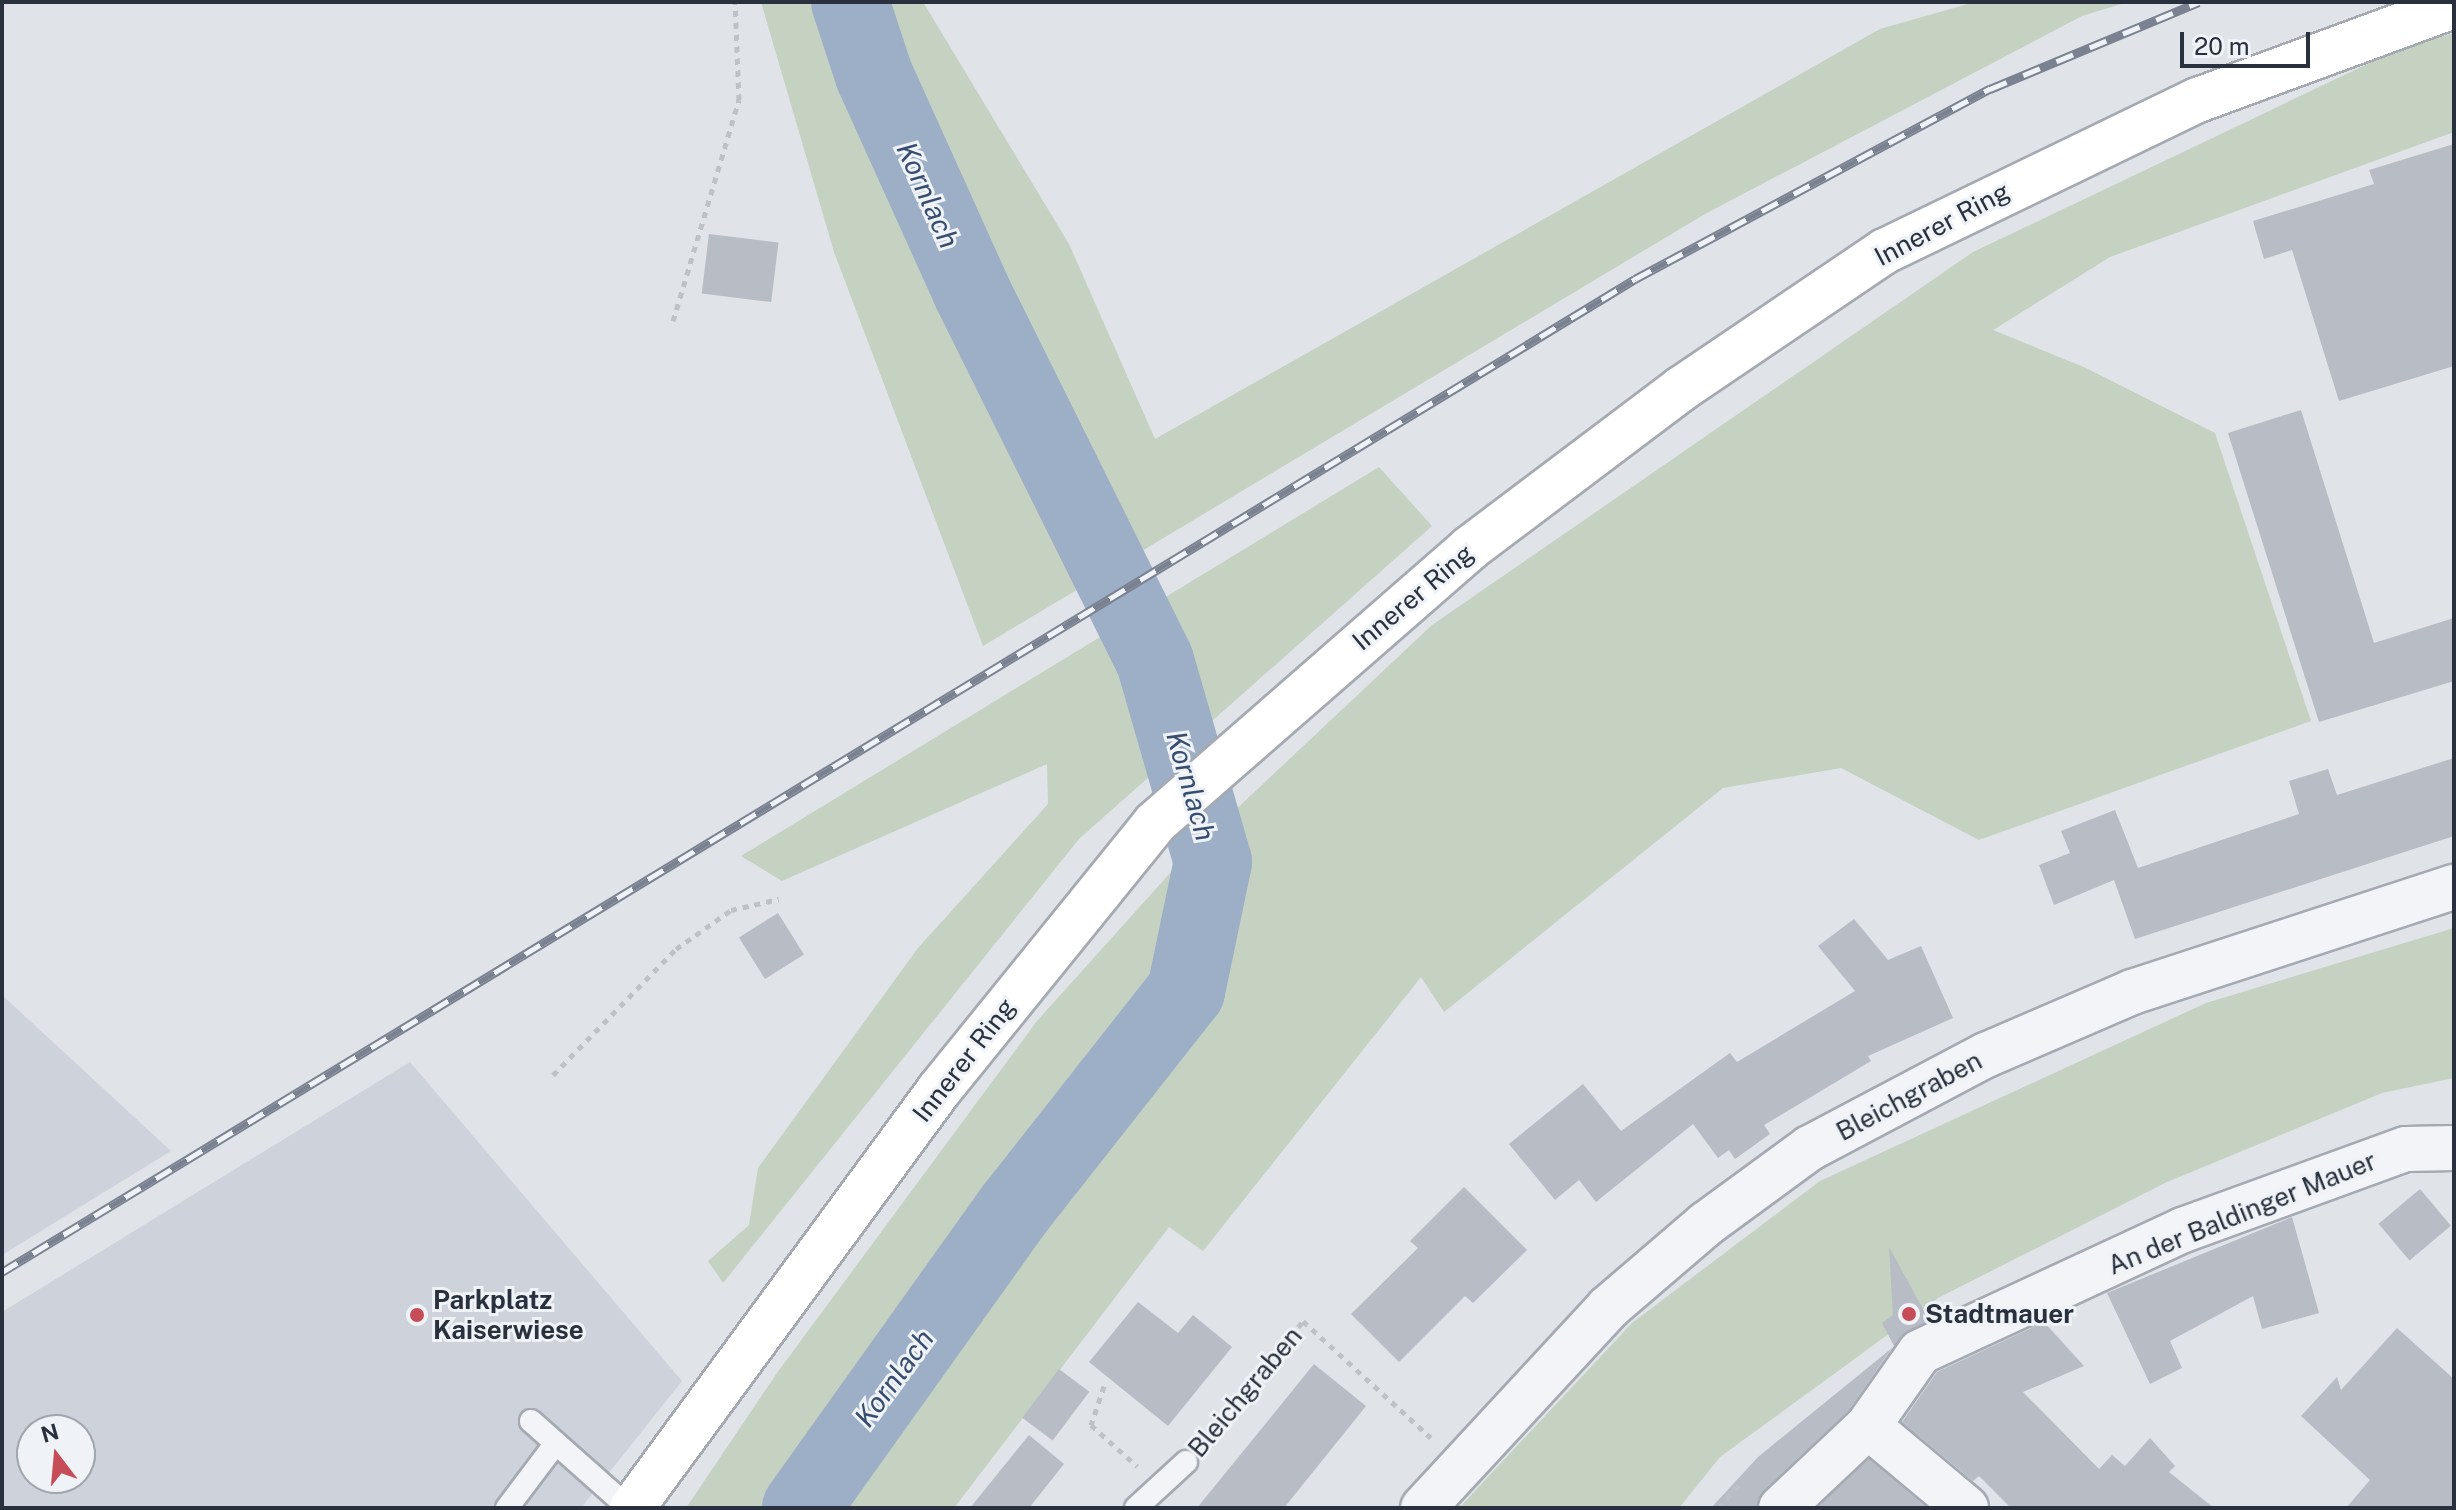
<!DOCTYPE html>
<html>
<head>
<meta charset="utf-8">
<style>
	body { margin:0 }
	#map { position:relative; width:2456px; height:1510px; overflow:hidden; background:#e0e3e8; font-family:"Public Sans",sans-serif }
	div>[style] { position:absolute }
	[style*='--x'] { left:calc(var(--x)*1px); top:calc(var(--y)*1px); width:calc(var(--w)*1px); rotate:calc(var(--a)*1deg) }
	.built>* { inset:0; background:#ced2da }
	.green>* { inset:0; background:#c5d1c1 }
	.river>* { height:78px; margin:-39px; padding:0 39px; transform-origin:39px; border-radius:39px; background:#9dafc6 }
	.building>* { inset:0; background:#b7bcc5; transform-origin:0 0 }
	.path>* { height:5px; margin-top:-2.5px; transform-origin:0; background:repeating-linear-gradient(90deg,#bec1c7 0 6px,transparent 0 12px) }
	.roads { filter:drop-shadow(2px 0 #a5aab2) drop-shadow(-2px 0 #a5aab2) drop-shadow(0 2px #a5aab2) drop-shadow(0 -2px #a5aab2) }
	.service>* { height:22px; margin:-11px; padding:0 11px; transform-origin:11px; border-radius:11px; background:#f2f4f7 }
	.minor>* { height:44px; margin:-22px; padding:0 22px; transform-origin:22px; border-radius:22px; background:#f2f4f7 }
	.secondary>* { height:44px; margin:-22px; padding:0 22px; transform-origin:22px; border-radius:22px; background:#fff }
	.rail>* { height:9px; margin-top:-4.5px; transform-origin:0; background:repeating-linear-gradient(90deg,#eff2f6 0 18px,#7a8291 0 36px); box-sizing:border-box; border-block:2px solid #7a8291 }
	.dots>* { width:22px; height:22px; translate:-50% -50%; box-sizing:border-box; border:4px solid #eff2f6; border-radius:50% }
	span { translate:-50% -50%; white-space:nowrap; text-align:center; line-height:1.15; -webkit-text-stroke:6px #eff2f6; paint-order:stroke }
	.street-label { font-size:26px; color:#29303e }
	.poi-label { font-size:26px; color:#29303e; font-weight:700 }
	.left { translate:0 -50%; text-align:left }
	.water-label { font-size:28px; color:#364d70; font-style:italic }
	.frame { position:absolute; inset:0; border:4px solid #29303e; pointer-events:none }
	.north { position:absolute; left:16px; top:1414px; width:80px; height:80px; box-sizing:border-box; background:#eff2f6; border:2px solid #a0a4ac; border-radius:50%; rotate:344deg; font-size:22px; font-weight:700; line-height:32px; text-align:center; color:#29303e }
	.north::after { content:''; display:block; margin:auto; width:28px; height:36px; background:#c64c58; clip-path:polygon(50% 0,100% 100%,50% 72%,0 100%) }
	.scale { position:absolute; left:2180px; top:32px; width:130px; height:36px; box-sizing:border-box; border:4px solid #29303e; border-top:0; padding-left:10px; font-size:24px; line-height:28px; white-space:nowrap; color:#29303e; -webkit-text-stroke:6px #eff2f6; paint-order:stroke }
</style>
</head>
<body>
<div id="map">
	<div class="built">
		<div style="clip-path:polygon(2px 995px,171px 1151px,2px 1255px)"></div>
		<div style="clip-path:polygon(evenodd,410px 1062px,682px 1381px,581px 1508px,2px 1508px,2px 1312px,410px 1062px,32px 1430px,80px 1430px,80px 1478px,32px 1478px,32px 1430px)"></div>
	</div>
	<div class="green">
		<div style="clip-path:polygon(761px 2px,923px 2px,1069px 244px,1155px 439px,1880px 29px,1975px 2px,2128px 2px,2082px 16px,1705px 214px,983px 646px,834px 252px)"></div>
		<div style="clip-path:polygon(2454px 33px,2454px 132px,2110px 257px,1993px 330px,2086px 368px,2215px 433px,2311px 721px,1979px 840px,1841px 768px,1723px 788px,1444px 1012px,1421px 977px,1203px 1251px,1169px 1227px,954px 1508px,686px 1508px,777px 1373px,1037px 1021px,1180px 862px,1432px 625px,1973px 252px,2399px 49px)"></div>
		<div style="clip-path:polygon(1379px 467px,1432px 526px,1079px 839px,723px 1283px,708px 1261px,749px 1225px,758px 1168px,918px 948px,1048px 804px,1047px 764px,782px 881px,741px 856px)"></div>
		<div style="clip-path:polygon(2454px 928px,2454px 1078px,2382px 1093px,2167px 1182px,1938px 1298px,1720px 1457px,1679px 1508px,1459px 1508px,1632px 1323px,1820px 1181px,2206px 1003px)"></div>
	</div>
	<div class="river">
		<div style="--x:801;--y:1508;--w:370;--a:-54.5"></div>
		<div style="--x:1016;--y:1207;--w:275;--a:-51.8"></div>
		<div style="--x:1186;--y:991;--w:132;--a:-78.2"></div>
		<div style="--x:1213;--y:862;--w:209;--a:-106.1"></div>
		<div style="--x:1155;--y:661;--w:412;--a:-116.4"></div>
		<div style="--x:972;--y:292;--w:238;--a:-114.3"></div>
		<div style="--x:874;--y:75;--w:77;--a:-108.2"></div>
	</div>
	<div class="building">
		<div style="clip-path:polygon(2454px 144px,2454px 366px,2339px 401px,2292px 250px,2264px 259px,2253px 221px,2374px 184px,2369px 170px)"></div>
		<div style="left:709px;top:234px;width:70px;height:60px;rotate:7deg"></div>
		<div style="clip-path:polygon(2301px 410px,2374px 643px,2454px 618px,2454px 681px,2319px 722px,2228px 433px)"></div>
		<div style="clip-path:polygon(2454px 758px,2454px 836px,2135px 939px,2114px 880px,2054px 905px,2039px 865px,2070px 853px,2061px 831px,2115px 810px,2138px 868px,2299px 814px,2289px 781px,2328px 769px,2337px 795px)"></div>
		<div style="left:778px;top:913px;width:49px;height:46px;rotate:58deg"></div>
		<div style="clip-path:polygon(1854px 919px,1888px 960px,1921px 946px,1953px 1018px,1868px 1056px,1871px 1061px,1764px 1125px,1770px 1134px,1735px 1159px,1729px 1150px,1718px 1158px,1693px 1124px,1596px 1202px,1579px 1180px,1555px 1200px,1509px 1144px,1583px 1084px,1621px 1131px,1730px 1053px,1737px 1062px,1855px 991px,1818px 946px)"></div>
		<div style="clip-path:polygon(1464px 1187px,1527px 1250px,1473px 1303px,1465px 1296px,1399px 1362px,1351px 1314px,1418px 1248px,1410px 1241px)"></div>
		<div style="left:2420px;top:1189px;width:48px;height:54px;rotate:50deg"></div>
		<div style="clip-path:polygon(2292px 1217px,2319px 1313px,2262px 1329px,2253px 1296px,2170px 1341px,2182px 1368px,2150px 1384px,2107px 1293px)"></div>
		<div style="clip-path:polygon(1889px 1247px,1929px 1320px,1894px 1346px,1882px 1323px,1893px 1315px)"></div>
		<div style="clip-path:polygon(1138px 1302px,1178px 1333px,1193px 1315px,1232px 1347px,1168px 1426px,1089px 1362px)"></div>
		<div style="clip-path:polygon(2044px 1322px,2084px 1366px,2023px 1392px,2099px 1469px,2112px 1455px,2125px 1466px,2150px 1438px,2175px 1466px,2169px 1472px,2214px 1508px,2011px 1508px,1979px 1476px,1973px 1481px,1902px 1422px,1937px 1372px)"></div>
		<div style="clip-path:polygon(2397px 1328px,2454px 1379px,2454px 1508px,2346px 1508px,2370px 1480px,2301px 1416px,2337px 1377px,2341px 1390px)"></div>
		<div style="clip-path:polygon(1892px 1348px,1849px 1410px,1764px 1490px,1757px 1508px,1711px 1508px,1758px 1457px)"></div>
		<div style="clip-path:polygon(1314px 1364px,1366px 1406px,1284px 1508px,1197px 1508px)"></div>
		<div style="left:1059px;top:1369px;width:38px;height:61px;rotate:37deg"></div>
		<div style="clip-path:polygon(1029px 1435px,1064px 1464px,1029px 1508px,970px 1508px)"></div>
		<div style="clip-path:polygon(1869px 1459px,1927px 1508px,1817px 1508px)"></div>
	</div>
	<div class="path">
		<div style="--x:673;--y:321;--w:231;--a:-73.4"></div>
		<div style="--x:739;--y:100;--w:98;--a:-92.3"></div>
		<div style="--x:553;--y:1075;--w:176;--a:-45.7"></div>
		<div style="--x:676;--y:949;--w:67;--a:-35.3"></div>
		<div style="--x:731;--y:910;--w:49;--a:-12.9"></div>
		<div style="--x:1104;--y:1386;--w:41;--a:108.4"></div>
		<div style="--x:1091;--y:1425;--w:62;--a:41.7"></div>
		<div style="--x:1206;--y:1438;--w:152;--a:-50.3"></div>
		<div style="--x:1303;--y:1321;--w:173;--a:42.4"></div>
		<div style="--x:1719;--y:1508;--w:33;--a:-49"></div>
	</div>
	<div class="roads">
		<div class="service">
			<div style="--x:531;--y:1421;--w:131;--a:41.6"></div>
			<div style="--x:507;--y:1508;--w:76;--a:-53"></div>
			<div style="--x:1136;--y:1508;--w:68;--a:-42.6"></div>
		</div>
		<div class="minor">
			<div style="--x:1868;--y:1426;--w:128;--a:39.9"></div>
			<div style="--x:1423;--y:1508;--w:272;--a:-47.2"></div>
			<div style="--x:1608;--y:1308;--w:129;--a:-40.6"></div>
			<div style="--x:1706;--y:1224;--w:129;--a:-36.2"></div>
			<div style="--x:1810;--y:1148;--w:199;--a:-27.9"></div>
			<div style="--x:1986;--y:1055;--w:159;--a:-23.3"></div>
			<div style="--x:2132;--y:992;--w:339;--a:-18.1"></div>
			<div style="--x:1781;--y:1508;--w:120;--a:-43.3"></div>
			<div style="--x:1868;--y:1426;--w:90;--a:-54.9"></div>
			<div style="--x:1920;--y:1352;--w:290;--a:-24.9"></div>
			<div style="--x:2183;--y:1230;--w:237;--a:-20"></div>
			<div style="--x:2406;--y:1149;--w:48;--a:-1.2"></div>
		</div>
		<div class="secondary">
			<div style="--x:632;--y:1508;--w:519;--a:-53.7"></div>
			<div style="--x:939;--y:1090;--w:343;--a:-51"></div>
			<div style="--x:1155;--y:823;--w:418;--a:-41.1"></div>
			<div style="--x:1470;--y:548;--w:264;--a:-37"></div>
			<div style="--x:1681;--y:389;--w:246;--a:-34.1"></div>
			<div style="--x:1885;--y:251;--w:348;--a:-25.8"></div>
			<div style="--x:2198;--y:100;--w:273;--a:-20.2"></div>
		</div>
	</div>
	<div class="rail">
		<div style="--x:2;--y:1272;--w:1911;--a:-31.3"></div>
		<div style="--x:1635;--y:279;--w:403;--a:-28.2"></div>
		<div style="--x:1990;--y:89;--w:226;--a:-22.6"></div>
	</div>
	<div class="dots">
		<div style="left:1909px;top:1314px;background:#c64c58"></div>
		<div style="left:417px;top:1315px;background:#c64c58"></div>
	</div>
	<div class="street-label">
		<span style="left:1942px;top:224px;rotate:-28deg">Innerer Ring</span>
		<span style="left:1413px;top:597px;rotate:-40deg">Innerer Ring</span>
		<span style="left:964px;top:1060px;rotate:-52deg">Innerer Ring</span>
		<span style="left:1909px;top:1096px;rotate:-28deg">Bleichgraben</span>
		<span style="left:2242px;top:1213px;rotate:-22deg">An der Baldinger Mauer</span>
		<span style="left:1245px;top:1392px;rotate:-50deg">Bleichgraben</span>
	</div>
	<div class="poi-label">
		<span class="left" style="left:433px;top:1315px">Parkplatz<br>Kaiserwiese</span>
		<span class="left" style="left:1925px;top:1314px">Stadtmauer</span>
	</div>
	<div class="water-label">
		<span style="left:928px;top:195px;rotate:66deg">Kornlach</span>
		<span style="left:1191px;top:786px;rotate:74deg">Kornlach</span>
		<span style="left:894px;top:1378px;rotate:-54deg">Kornlach</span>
	</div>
	<div class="frame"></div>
	<div class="north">N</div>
	<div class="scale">20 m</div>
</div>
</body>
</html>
